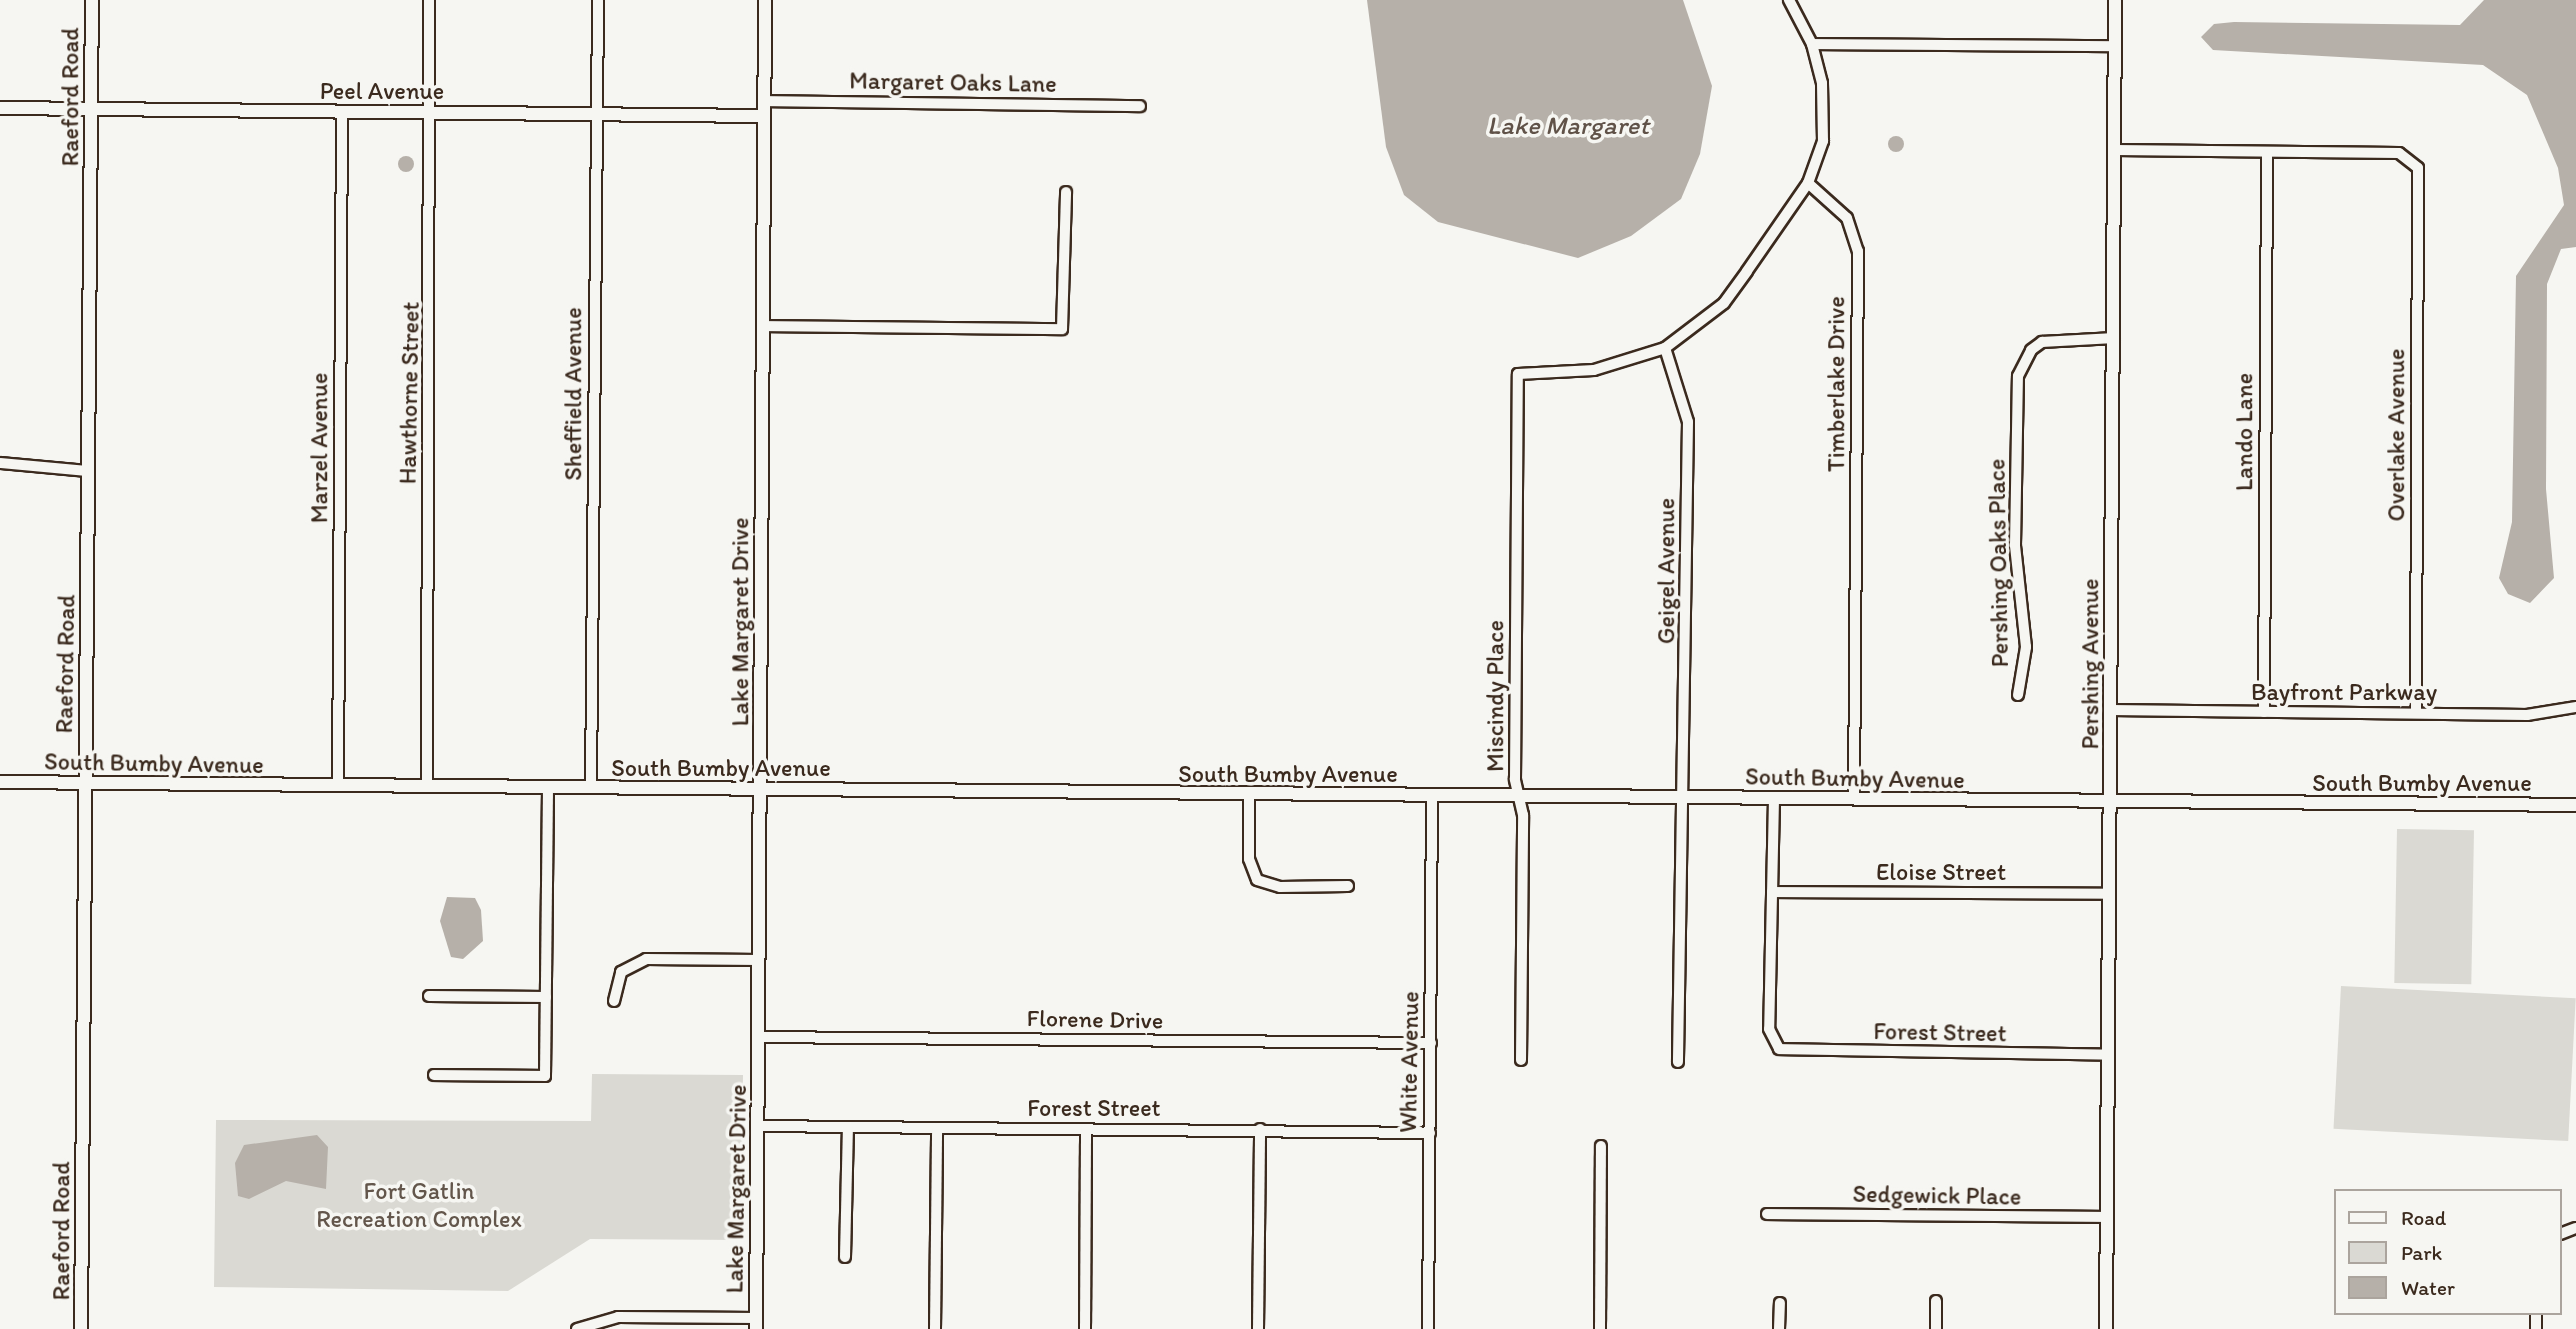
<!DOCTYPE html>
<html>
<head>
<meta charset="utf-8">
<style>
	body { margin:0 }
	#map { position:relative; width:2576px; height:1329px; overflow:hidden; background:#f6f6f2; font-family:Itim,sans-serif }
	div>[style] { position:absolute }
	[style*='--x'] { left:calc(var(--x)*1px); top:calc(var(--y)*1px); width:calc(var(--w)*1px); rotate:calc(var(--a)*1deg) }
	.green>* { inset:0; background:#dad9d3; transform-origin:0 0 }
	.water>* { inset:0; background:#b6b0a9 }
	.round { border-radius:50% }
	.roads { filter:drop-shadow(2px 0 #3b2a1e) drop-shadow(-2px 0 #3b2a1e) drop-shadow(0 2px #3b2a1e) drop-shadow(0 -2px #3b2a1e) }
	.minor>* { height:10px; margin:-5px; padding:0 5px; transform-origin:5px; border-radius:5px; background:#f6f6f2 }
	.tertiary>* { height:12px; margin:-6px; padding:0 6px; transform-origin:6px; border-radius:6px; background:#f6f6f2 }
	span { translate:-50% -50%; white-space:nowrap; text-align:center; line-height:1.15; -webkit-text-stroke:7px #f6f6f2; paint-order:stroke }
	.street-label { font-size:24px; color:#3b2a1e }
	.park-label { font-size:24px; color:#63564b }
	.water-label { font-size:26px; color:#605248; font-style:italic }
	.legend { position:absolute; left:2334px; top:1189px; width:228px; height:126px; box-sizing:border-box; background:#f6f6f2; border:2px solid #aba49d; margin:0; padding:9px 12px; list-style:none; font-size:21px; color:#3b2a1e }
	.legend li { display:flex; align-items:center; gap:14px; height:35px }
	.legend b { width:35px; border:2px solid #aba49d }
</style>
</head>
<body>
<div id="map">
	<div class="green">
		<div style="left:2397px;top:829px;width:77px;height:154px;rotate:1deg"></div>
		<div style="left:2341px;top:986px;width:235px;height:143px;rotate:3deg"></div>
		<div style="clip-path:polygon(592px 1074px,743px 1075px,741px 1240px,590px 1239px,508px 1291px,214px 1287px,216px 1120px,591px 1121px)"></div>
	</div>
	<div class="water">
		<div style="clip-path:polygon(1367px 0,1683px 0,1712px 86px,1700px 154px,1681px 199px,1631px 236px,1578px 258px,1438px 222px,1404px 195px,1386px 147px)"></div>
		<div style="clip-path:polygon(2484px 0,2576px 0,2576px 247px,2561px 249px,2547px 284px,2546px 489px,2554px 578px,2530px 603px,2508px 594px,2499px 578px,2512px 522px,2516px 276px,2564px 205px,2558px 168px,2527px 95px,2483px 65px,2213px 50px,2201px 37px,2214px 24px,2234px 22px,2460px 25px)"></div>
		<div class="round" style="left:1888px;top:136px;width:16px;height:16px"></div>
		<div class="round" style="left:398px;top:156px;width:16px;height:16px"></div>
		<div style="clip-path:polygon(447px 897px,475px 898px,481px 910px,483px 941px,463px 959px,451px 957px,440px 921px)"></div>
		<div style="clip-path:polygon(317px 1135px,328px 1147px,326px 1189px,286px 1181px,249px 1199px,238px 1196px,235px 1163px,244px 1145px)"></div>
	</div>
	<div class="roads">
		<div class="minor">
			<div style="--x:1812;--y:44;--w:303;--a:0.4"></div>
			<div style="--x:764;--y:101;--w:376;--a:0.8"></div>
			<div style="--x:2115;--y:150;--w:284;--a:0.6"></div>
			<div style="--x:2399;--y:153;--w:24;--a:38"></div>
			<div style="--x:2418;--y:168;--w:545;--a:90.21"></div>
			<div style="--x:1808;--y:183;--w:52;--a:41.9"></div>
			<div style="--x:1847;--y:218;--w:35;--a:72"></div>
			<div style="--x:1858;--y:251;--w:548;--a:90.42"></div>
			<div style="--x:763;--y:326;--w:299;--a:0.6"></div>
			<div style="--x:1062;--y:329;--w:137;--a:-88.3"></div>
			<div style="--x:1665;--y:348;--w:77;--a:72.7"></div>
			<div style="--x:1688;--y:422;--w:640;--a:90.9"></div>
			<div style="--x:0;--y:463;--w:88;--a:5.2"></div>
			<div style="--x:2018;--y:695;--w:49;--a:-80.5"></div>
			<div style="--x:2026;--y:647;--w:103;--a:-96.2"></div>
			<div style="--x:2015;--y:545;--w:169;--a:-89"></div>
			<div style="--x:2018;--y:376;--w:29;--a:-63"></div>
			<div style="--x:2031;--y:350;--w:14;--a:-36"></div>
			<div style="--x:2042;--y:342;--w:72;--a:-3.2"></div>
			<div style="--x:2111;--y:710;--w:416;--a:0.7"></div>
			<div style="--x:2527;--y:715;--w:50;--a:-9.3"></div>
			<div style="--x:2264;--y:712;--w:559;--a:-89.69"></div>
			<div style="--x:338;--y:786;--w:675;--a:-89.66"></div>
			<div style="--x:427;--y:787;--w:787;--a:-89.85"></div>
			<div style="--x:591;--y:788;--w:788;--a:-89.49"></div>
			<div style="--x:1249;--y:795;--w:64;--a:90"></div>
			<div style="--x:1249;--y:859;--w:22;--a:69"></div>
			<div style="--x:1257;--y:880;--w:24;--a:17"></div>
			<div style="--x:1280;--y:887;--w:68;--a:-0.8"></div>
			<div style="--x:1774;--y:799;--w:230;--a:91.2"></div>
			<div style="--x:1769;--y:1029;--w:22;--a:63"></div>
			<div style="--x:1779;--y:1049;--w:330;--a:1"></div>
			<div style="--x:1772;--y:892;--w:338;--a:0.3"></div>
			<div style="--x:429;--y:996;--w:117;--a:0.5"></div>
			<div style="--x:614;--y:1001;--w:30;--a:-76"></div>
			<div style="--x:621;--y:972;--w:28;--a:-27"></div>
			<div style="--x:646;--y:959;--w:113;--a:0.5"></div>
			<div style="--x:759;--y:1037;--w:672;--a:0.51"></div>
			<div style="--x:1521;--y:1060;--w:245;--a:-89.5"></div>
			<div style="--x:1523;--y:815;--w:37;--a:-103"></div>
			<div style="--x:1515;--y:779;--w:405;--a:-89.6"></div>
			<div style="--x:1518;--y:374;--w:76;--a:-3"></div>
			<div style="--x:1594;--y:370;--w:74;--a:-17.2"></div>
			<div style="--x:1665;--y:348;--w:74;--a:-37.3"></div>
			<div style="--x:1724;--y:303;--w:39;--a:-54"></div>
			<div style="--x:1747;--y:271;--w:107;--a:-55.3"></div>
			<div style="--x:1808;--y:183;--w:45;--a:-70.3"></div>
			<div style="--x:1823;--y:141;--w:58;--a:-91"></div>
			<div style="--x:1822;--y:83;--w:40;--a:-104.4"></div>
			<div style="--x:1812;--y:44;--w:50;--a:-117.6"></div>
			<div style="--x:434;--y:1075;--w:111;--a:0.5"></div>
			<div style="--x:545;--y:1076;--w:288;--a:-89.4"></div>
			<div style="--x:758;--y:1126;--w:672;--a:0.6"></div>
			<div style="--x:1767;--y:1214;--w:340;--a:0.5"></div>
			<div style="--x:2560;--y:1234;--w:17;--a:-21"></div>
			<div style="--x:845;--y:1257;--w:130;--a:-88.7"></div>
			<div style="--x:577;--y:1329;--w:43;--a:-16.3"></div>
			<div style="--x:618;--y:1317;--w:138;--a:0.4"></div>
			<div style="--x:935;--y:1329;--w:201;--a:-89.4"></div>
			<div style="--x:1085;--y:1329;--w:199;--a:-89.7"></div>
			<div style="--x:1258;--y:1329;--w:200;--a:-89.4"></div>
			<div style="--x:1428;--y:1329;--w:533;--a:-89.57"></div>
			<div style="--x:1600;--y:1329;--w:183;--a:-89.7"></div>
			<div style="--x:1779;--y:1329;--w:26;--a:-88"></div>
			<div style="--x:1936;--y:1329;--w:28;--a:-90"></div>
			<div style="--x:2536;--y:1329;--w:16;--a:-90"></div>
		</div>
		<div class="tertiary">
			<div style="--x:0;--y:108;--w:764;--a:0.6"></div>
			<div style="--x:0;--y:782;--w:2576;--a:0.51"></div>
			<div style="--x:81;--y:1329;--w:1329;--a:-89.53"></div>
			<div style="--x:756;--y:1329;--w:1329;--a:-89.61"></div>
			<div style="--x:2106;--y:1329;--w:1329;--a:-89.61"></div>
		</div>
	</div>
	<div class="street-label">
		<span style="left:953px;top:82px;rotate:1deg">Margaret Oaks Lane</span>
		<span style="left:382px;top:91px">Peel Avenue</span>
		<span style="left:70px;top:97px;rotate:-90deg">Raeford Road</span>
		<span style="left:1836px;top:384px;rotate:-90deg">Timberlake Drive</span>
		<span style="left:409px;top:393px;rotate:-89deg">Hawthorne Street</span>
		<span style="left:573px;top:394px;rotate:-90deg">Sheffield Avenue</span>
		<span style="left:2244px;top:432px;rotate:-90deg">Lando Lane</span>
		<span style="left:2396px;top:435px;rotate:-90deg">Overlake Avenue</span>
		<span style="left:319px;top:448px;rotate:-90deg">Marzel Avenue</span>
		<span style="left:1998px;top:563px;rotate:-91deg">Pershing Oaks Place</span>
		<span style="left:1666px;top:571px;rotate:-90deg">Geigel Avenue</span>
		<span style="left:740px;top:622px;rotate:-90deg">Lake Margaret Drive</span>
		<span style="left:65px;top:664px;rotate:-89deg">Raeford Road</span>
		<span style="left:2090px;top:664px;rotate:-90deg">Pershing Avenue</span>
		<span style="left:2344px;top:692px">Bayfront Parkway</span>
		<span style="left:1495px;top:696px;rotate:-90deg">Miscindy Place</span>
		<span style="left:154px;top:763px;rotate:1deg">South Bumby Avenue</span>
		<span style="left:721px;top:768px">South Bumby Avenue</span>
		<span style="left:1288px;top:774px">South Bumby Avenue</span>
		<span style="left:1855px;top:778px;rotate:1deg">South Bumby Avenue</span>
		<span style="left:2422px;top:783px">South Bumby Avenue</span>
		<span style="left:1941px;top:872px">Eloise Street</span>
		<span style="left:1095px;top:1019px;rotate:1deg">Florene Drive</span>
		<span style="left:1940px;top:1032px;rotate:1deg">Forest Street</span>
		<span style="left:1409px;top:1062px;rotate:-89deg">White Avenue</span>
		<span style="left:1094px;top:1108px">Forest Street</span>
		<span style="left:736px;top:1189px;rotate:-89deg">Lake Margaret Drive</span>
		<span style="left:1937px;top:1195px;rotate:1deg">Sedgewick Place</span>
		<span style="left:61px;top:1231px;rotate:-90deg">Raeford Road</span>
	</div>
	<div class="park-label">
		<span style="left:419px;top:1205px">Fort Gatlin<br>Recreation Complex</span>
	</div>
	<div class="water-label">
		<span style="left:1568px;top:126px">Lake Margaret</span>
	</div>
	<ul class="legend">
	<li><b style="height:9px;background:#f6f6f2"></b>Road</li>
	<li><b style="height:19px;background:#dad9d3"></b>Park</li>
	<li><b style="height:19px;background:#b6b0a9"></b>Water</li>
	</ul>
</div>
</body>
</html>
